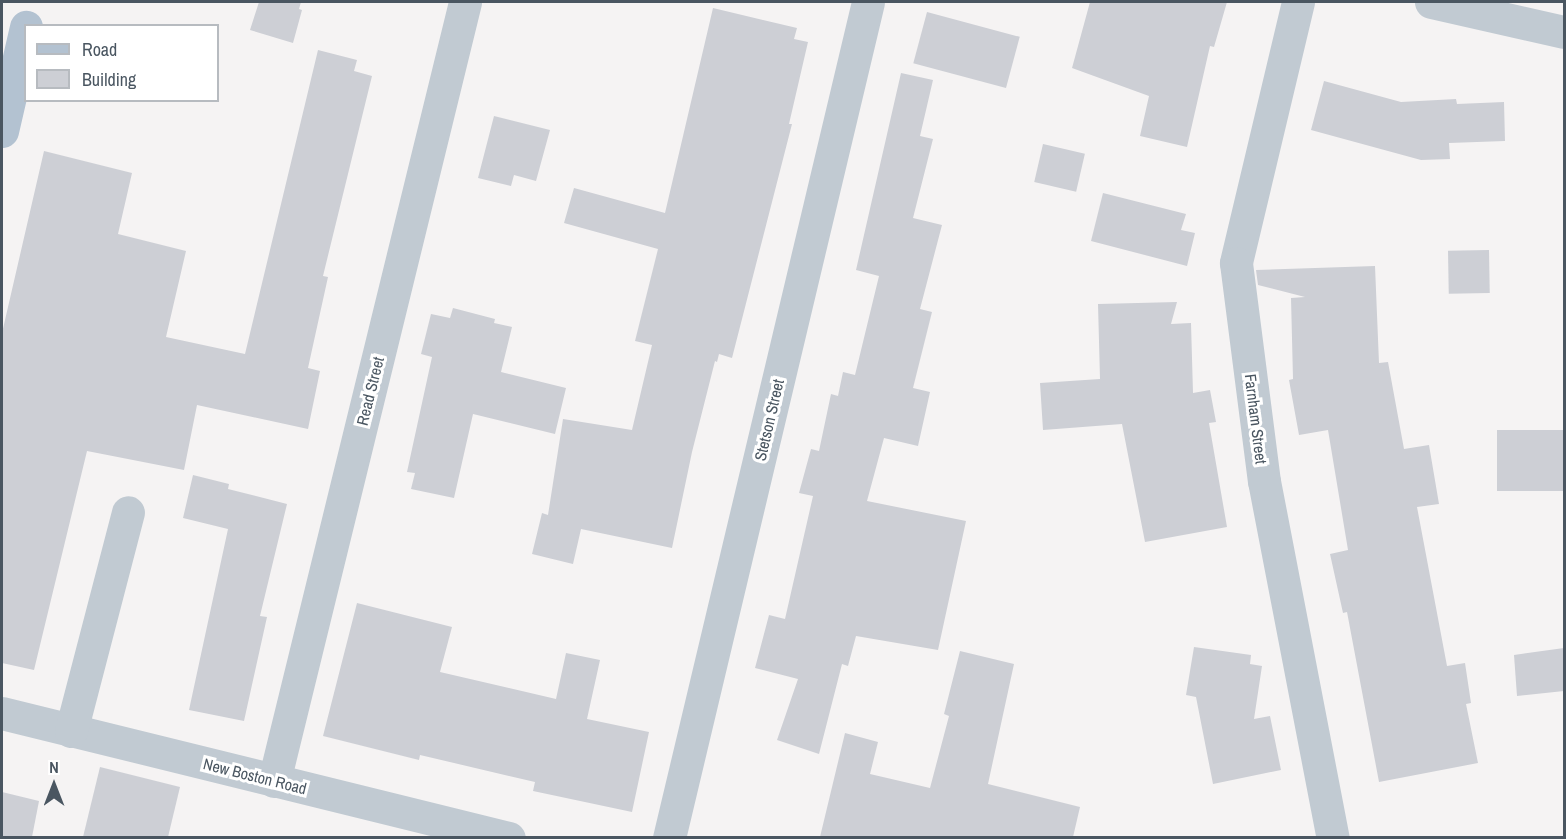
<!DOCTYPE html>
<html>
<head>
<meta charset="utf-8">
<style>
	body { margin:0 }
	#map { position:relative; width:1566px; height:839px; overflow:hidden; background:#f5f3f3; font-family:"Archivo Narrow",sans-serif }
	div>[style] { position:absolute }
	[style*='--x'] { left:calc(var(--x)*1px); top:calc(var(--y)*1px); width:calc(var(--w)*1px); rotate:calc(var(--a)*1deg) }
	.building>* { inset:0; background:#cdcfd5; transform-origin:0 0 }
	.minor>* { height:33px; margin:-16.5px; padding:0 16.5px; transform-origin:16.5px; border-radius:16.5px; background:#c1cad2 }
	.major>* { height:33px; margin:-16.5px; padding:0 16.5px; transform-origin:16.5px; border-radius:16.5px; background:#b3c2d1 }
	span { translate:-50% -50%; white-space:nowrap; text-align:center; line-height:1.15; -webkit-text-stroke:6px #fff; paint-order:stroke }
	.street-label { font-size:16px; color:#4a5661 }
	.frame { position:absolute; inset:0; border:3px solid #4a5661; pointer-events:none }
	.legend { position:absolute; left:24px; top:24px; width:195px; height:78px; box-sizing:border-box; background:#fff; border:2px solid #b7bbc0; margin:0; padding:8px 10px; list-style:none; font-size:18px; color:#4a5661 }
	.legend li { display:flex; align-items:center; gap:12px; height:30px }
	.legend b { width:30px; border:2px solid #b7bbc0 }
	.north { position:absolute; left:24px; top:755px; width:60px; height:60px; -webkit-text-stroke:4px #fff; paint-order:stroke; rotate:0deg; font-size:16px; font-weight:700; line-height:24px; text-align:center; color:#4a5661 }
	.north::after { content:''; display:block; margin:auto; width:21px; height:27px; background:#4a5661; clip-path:polygon(50% 0,100% 100%,50% 72%,0 100%) }
</style>
</head>
<body>
<div id="map">
	<div class="building">
		<div style="clip-path:polygon(259px 2px,301px 2px,299px 9px,302px 10px,293px 43px,250px 30px)"></div>
		<div style="clip-path:polygon(1090px 2px,1227px 2px,1214px 47px,1210px 46px,1187px 147px,1140px 136px,1149px 96px,1072px 68px)"></div>
		<div style="clip-path:polygon(713px 8px,797px 28px,794px 39px,808px 42px,789px 124px,792px 124px,732px 358px,719px 354px,717px 362px,715px 361px,692px 452px,672px 548px,581px 529px,573px 564px,532px 554px,542px 513px,548px 515px,563px 419px,632px 430px,652px 345px,635px 341px,658px 249px,564px 223px,574px 188px,665px 213px)"></div>
		<div style="left:927px;top:12px;width:96px;height:53px;rotate:15deg"></div>
		<div style="clip-path:polygon(318px 50px,357px 60px,354px 71px,372px 76px,323px 276px,328px 277px,308px 368px,320px 371px,308px 429px,197px 405px,184px 470px,87px 451px,34px 670px,2px 663px,2px 333px,44px 151px,132px 173px,118px 234px,186px 251px,166px 337px,245px 354px)"></div>
		<div style="clip-path:polygon(901px 73px,933px 80px,920px 136px,933px 139px,913px 218px,942px 225px,920px 309px,932px 312px,913px 388px,930px 392px,918px 446px,884px 438px,867px 501px,966px 521px,938px 650px,856px 636px,848px 666px,842px 664px,819px 754px,777px 740px,798px 679px,755px 668px,769px 615px,785px 619px,813px 496px,799px 493px,811px 449px,819px 451px,831px 394px,838px 396px,843px 372px,855px 375px,879px 276px,856px 270px)"></div>
		<div style="clip-path:polygon(1324px 81px,1401px 102px,1456px 99px,1457px 104px,1504px 102px,1505px 141px,1449px 143px,1450px 159px,1421px 160px,1311px 130px)"></div>
		<div style="clip-path:polygon(494px 116px,550px 130px,536px 181px,514px 175px,511px 186px,478px 178px)"></div>
		<div style="left:1043px;top:144px;width:43px;height:39px;rotate:13deg"></div>
		<div style="clip-path:polygon(1103px 193px,1186px 214px,1181px 230px,1195px 233px,1187px 266px,1091px 241px)"></div>
		<div style="left:1489px;top:250px;width:43px;height:41px;rotate:89deg"></div>
		<div style="clip-path:polygon(1375px 266px,1379px 363px,1388px 362px,1404px 449px,1429px 445px,1439px 504px,1417px 507px,1447px 666px,1465px 663px,1471px 703px,1466px 704px,1478px 763px,1379px 782px,1347px 612px,1343px 613px,1330px 554px,1348px 550px,1328px 430px,1299px 435px,1289px 380px,1293px 379px,1291px 298px,1305px 297px,1258px 285px,1256px 270px)"></div>
		<div style="clip-path:polygon(1177px 302px,1171px 324px,1191px 323px,1193px 393px,1210px 390px,1216px 422px,1209px 423px,1227px 527px,1145px 542px,1122px 424px,1043px 430px,1040px 383px,1100px 379px,1098px 304px)"></div>
		<div style="clip-path:polygon(453px 308px,495px 319px,494px 323px,512px 327px,501px 372px,566px 388px,555px 434px,473px 414px,454px 498px,411px 489px,415px 473px,407px 472px,432px 357px,421px 354px,431px 314px,450px 318px)"></div>
		<div style="left:1564px;top:430px;width:61px;height:67px;rotate:90deg"></div>
		<div style="clip-path:polygon(193px 475px,229px 484px,228px 489px,287px 504px,260px 616px,267px 617px,244px 721px,189px 710px,228px 529px,183px 518px)"></div>
		<div style="clip-path:polygon(357px 603px,452px 627px,440px 672px,556px 699px,566px 653px,600px 660px,587px 719px,649px 732px,632px 812px,533px 791px,535px 782px,420px 755px,419px 760px,323px 736px)"></div>
		<div style="clip-path:polygon(1194px 647px,1251px 655px,1250px 664px,1262px 666px,1254px 719px,1270px 716px,1281px 770px,1213px 784px,1196px 697px,1186px 695px)"></div>
		<div style="clip-path:polygon(1564px 648px,1564px 691px,1517px 696px,1514px 655px)"></div>
		<div style="clip-path:polygon(960px 651px,1014px 664px,988px 784px,1080px 807px,1073px 837px,820px 837px,845px 733px,878px 742px,870px 774px,930px 788px,949px 716px,944px 714px)"></div>
		<div style="clip-path:polygon(100px 767px,180px 787px,168px 837px,83px 837px)"></div>
		<div style="clip-path:polygon(2px 792px,39px 801px,32px 837px,2px 837px)"></div>
	</div>
	<div class="minor">
		<div style="--x:1298;--y:2;--w:268;--a:103.4"></div>
		<div style="--x:1236;--y:263;--w:220;--a:82.7"></div>
		<div style="--x:1264;--y:481;--w:364;--a:79.1"></div>
		<div style="--x:1431;--y:2;--w:136;--a:12.7"></div>
		<div style="--x:2;--y:713;--w:522;--a:13.85"></div>
		<div style="--x:71;--y:731;--w:226;--a:-75.4"></div>
		<div style="--x:274;--y:781;--w:802;--a:-76.22"></div>
		<div style="--x:669;--y:838;--w:859;--a:-76.61"></div>
	</div>
	<div class="major">
		<div style="--x:2;--y:131;--w:107;--a:-77"></div>
	</div>
	<div class="street-label">
		<span style="left:370px;top:391px;rotate:-76deg">Read Street</span>
		<span style="left:1256px;top:419px;rotate:83deg">Farnham Street</span>
		<span style="left:769px;top:420px;rotate:-77deg">Stetson Street</span>
		<span style="left:255px;top:776px;rotate:14deg">New Boston Road</span>
	</div>
	<div class="frame"></div>
	<ul class="legend">
	<li><b style="height:8px;background:#b3c2d1"></b>Road</li>
	<li><b style="height:16px;background:#cdcfd5"></b>Building</li>
	</ul>
	<div class="north">N</div>
</div>
</body>
</html>
